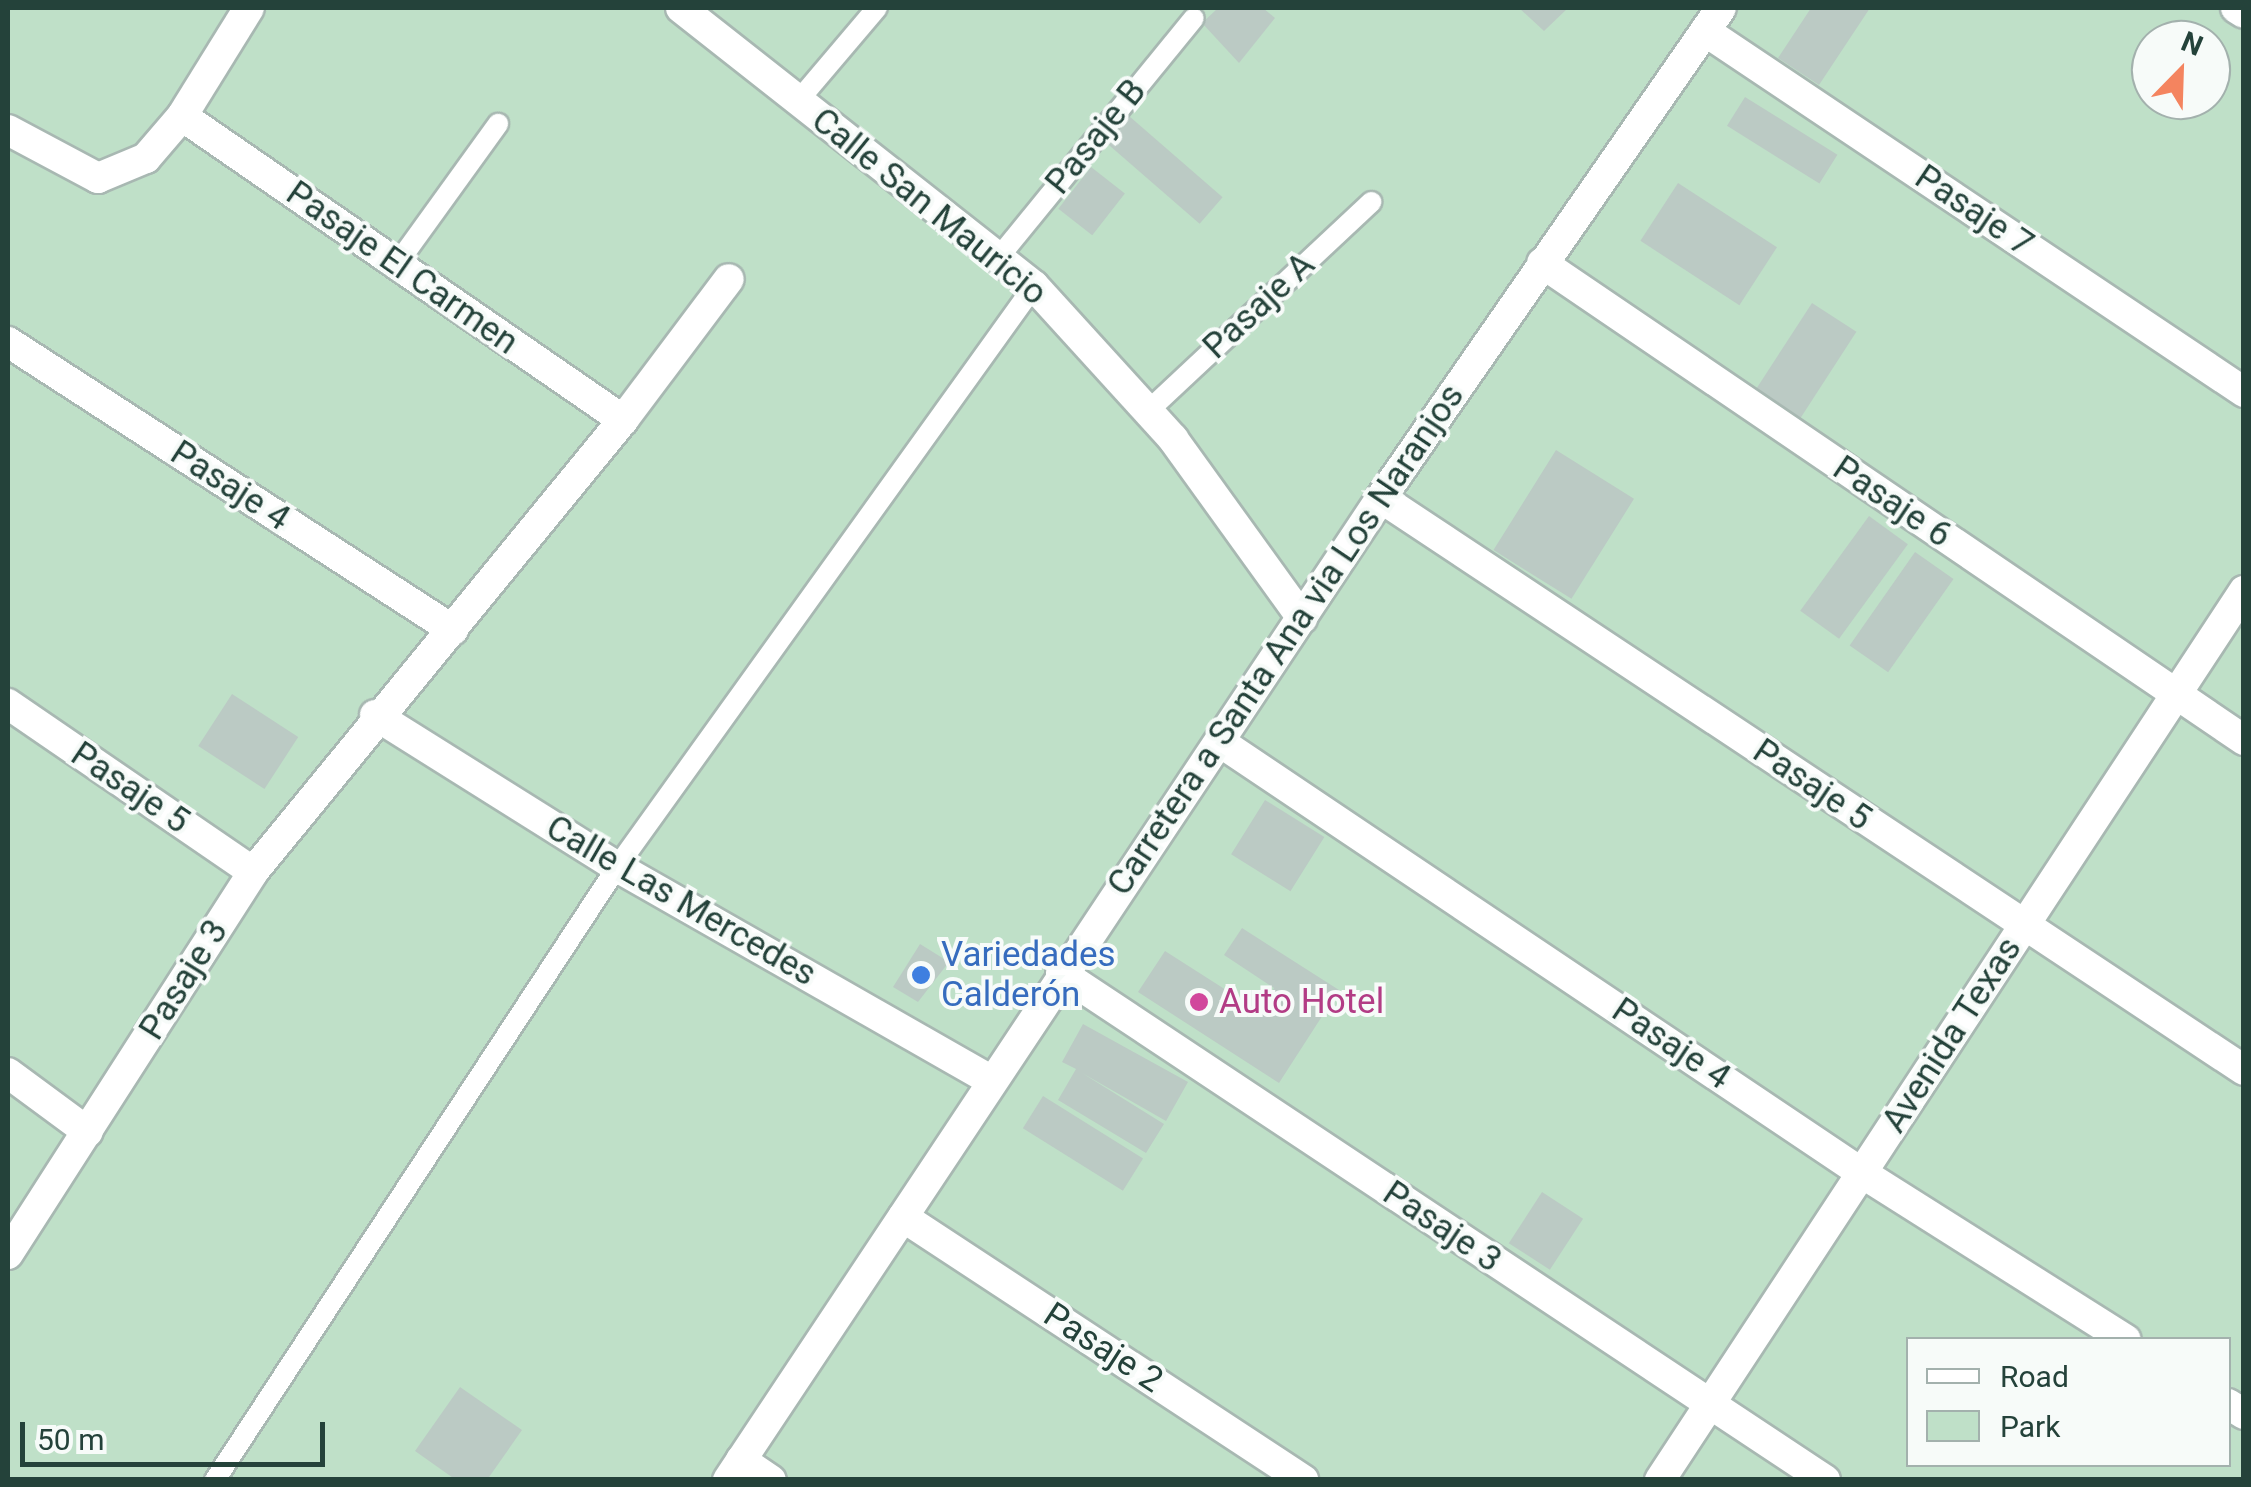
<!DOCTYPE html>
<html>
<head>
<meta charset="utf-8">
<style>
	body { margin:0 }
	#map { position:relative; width:2251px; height:1487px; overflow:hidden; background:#e6efeb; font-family:Roboto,sans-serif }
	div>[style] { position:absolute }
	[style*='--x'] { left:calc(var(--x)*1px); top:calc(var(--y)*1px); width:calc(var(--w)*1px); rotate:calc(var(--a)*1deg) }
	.green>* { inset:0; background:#bfe0c8 }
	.building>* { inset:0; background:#bbcac4; transform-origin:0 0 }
	.roads { filter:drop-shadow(2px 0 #a8b8b2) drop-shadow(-2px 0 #a8b8b2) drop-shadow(0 2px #a8b8b2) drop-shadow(0 -2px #a8b8b2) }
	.service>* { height:20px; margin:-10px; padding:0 10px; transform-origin:10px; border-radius:10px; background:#fff }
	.minor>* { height:30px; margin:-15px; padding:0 15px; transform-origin:15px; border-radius:15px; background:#fff }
	.secondary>* { height:30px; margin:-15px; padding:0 15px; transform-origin:15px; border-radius:15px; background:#fff }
	.dots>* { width:28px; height:28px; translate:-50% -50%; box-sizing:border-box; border:5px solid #f7fbf9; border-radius:50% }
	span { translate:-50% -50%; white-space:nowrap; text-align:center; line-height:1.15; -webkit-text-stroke:8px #f7fbf9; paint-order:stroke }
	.street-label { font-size:35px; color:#24423a }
	.shop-label { font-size:35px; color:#366cbe }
	.left { translate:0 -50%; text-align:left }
	.hotel-label { font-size:35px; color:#b23c85 }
	.frame { position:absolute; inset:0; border:10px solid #24423a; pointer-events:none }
	.legend { position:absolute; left:1906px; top:1337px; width:325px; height:130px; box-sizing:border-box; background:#f7fbf9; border:2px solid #a3b1ad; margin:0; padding:12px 18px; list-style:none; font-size:30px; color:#24423a }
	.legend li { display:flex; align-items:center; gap:20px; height:50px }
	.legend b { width:50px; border:2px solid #a3b1ad }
	.north { position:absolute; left:2131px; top:20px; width:100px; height:100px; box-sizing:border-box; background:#f7fbf9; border:2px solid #a3b1ad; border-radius:50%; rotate:23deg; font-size:28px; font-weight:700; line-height:40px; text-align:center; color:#24423a }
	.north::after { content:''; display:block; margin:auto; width:35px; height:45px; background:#f4845f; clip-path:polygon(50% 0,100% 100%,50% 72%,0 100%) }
	.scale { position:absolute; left:20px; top:1422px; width:305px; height:45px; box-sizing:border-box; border:5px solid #24423a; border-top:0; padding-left:12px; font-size:30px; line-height:35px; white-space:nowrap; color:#24423a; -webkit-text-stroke:8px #f7fbf9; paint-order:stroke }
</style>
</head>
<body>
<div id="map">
	<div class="green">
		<div style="clip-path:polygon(evenodd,8px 8px,2243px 8px,2243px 1479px,8px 1480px,8px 8px,2151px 40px,2211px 40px,2211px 100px,2151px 100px,2151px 40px,8px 8px,1908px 1340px,2228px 1340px,2228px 1464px,1908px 1464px,1908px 1340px)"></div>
	</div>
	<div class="building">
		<div style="clip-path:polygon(1218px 8px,1263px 8px,1275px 18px,1239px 63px,1202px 23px)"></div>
		<div style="clip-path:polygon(1519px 8px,1568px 8px,1544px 31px)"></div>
		<div style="clip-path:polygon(1811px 8px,1870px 8px,1819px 85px,1778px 58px)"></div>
		<div style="left:1745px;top:97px;width:109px;height:34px;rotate:32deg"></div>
		<div style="left:1129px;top:116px;width:124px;height:35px;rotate:41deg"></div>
		<div style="left:1091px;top:167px;width:43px;height:53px;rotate:38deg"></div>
		<div style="left:1678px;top:183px;width:118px;height:69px;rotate:33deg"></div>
		<div style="left:1812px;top:303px;width:53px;height:105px;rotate:33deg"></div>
		<div style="left:1556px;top:450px;width:92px;height:118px;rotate:32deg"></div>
		<div style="left:1869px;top:516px;width:48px;height:117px;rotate:36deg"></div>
		<div style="left:1915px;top:552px;width:47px;height:114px;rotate:35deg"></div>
		<div style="left:232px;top:694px;width:79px;height:62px;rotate:33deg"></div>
		<div style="left:1265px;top:800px;width:70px;height:64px;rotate:32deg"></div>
		<div style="clip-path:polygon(1242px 928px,1339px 990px,1279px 1083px,1138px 992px,1165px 951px,1259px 1011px,1274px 988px,1224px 955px)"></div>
		<div style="clip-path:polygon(920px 944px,949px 962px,918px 1002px,893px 987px)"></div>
		<div style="clip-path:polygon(1083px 1024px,1188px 1082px,1166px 1121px,1082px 1073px,1164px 1124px,1146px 1153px,1058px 1100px,1076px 1069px,1062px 1062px)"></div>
		<div style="left:1043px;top:1096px;width:118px;height:38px;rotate:32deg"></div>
		<div style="left:1542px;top:1192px;width:49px;height:61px;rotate:33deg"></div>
		<div style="clip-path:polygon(460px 1387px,522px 1430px,487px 1480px,456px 1480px,415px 1451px)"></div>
	</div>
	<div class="roads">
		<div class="service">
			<div style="--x:798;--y:101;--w:122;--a:-49.7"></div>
			<div style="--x:999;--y:257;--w:308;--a:-50.8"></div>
			<div style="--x:397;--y:264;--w:173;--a:-54.2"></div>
			<div style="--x:1148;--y:411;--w:306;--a:-43.1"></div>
			<div style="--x:215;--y:1480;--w:733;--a:-56.74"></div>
			<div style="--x:617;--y:867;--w:715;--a:-54.33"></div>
		</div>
		<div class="minor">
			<div style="--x:681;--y:8;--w:449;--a:38.2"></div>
			<div style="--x:1034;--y:286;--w:207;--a:47.7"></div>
			<div style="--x:1173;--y:439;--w:221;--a:54.2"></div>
			<div style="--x:2236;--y:8;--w:9;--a:32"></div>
			<div style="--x:1705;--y:31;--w:649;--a:33.81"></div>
			<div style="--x:182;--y:116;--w:536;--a:34.58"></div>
			<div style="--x:8;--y:130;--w:102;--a:28.1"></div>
			<div style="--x:98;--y:178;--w:52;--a:-22.6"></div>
			<div style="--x:146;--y:158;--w:55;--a:-49.4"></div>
			<div style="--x:182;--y:116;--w:127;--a:-58.2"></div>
			<div style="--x:1542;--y:263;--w:849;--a:34.2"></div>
			<div style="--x:8;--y:342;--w:530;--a:32.91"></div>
			<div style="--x:1381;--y:498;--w:1035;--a:33.54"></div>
			<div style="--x:8;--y:704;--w:297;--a:34.4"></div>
			<div style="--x:375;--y:715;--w:286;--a:32.1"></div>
			<div style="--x:617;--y:867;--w:430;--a:29.7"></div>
			<div style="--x:1220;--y:742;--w:773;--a:33.88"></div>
			<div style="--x:1862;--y:1173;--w:312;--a:32.3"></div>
			<div style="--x:1061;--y:973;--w:917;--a:33.57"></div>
			<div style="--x:8;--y:1073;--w:99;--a:36.4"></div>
			<div style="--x:903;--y:1217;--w:479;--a:33.3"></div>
			<div style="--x:8;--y:1254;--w:454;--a:-57.3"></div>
			<div style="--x:253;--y:872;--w:584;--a:-50.7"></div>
			<div style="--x:623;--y:420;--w:176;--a:-53.1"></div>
			<div style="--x:2228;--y:1404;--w:19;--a:32"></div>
			<div style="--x:741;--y:1460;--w:36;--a:34"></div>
			<div style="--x:1660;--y:1480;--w:1064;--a:-56.7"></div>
		</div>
		<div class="secondary">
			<div style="--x:728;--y:1480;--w:1179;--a:-56.38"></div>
			<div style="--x:1381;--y:498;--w:596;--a:-55.24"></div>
		</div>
	</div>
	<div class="dots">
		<div style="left:921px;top:975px;background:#3f7fe0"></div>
		<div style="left:1199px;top:1002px;background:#d1479c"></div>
	</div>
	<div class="street-label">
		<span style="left:1096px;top:137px;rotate:-51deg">Pasaje B</span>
		<span style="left:929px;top:207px;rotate:39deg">Calle San Mauricio</span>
		<span style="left:1974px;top:211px;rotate:34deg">Pasaje 7</span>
		<span style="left:402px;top:268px;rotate:35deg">Pasaje El Carmen</span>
		<span style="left:1259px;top:306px;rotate:-43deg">Pasaje A</span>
		<span style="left:230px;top:486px;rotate:33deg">Pasaje 4</span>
		<span style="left:1892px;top:502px;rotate:34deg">Pasaje 6</span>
		<span style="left:1286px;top:640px;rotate:-56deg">Carretera a Santa Ana via Los Naranjos</span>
		<span style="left:1812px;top:785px;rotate:34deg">Pasaje 5</span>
		<span style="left:130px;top:788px;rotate:34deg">Pasaje 5</span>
		<span style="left:681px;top:901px;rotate:30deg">Calle Las Mercedes</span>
		<span style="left:184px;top:980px;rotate:-58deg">Pasaje 3</span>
		<span style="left:1952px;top:1035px;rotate:-57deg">Avenida Texas</span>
		<span style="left:1671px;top:1044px;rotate:34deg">Pasaje 4</span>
		<span style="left:1442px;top:1227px;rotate:34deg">Pasaje 3</span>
		<span style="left:1103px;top:1348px;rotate:33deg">Pasaje 2</span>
	</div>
	<div class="shop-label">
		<span class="left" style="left:941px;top:975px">Variedades<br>Calderón</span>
	</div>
	<div class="hotel-label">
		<span class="left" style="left:1219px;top:1002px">Auto Hotel</span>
	</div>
	<div class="frame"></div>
	<ul class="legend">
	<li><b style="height:12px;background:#fff"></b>Road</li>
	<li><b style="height:28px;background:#bfe0c8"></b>Park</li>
	</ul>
	<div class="north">N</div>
	<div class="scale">50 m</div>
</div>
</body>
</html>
